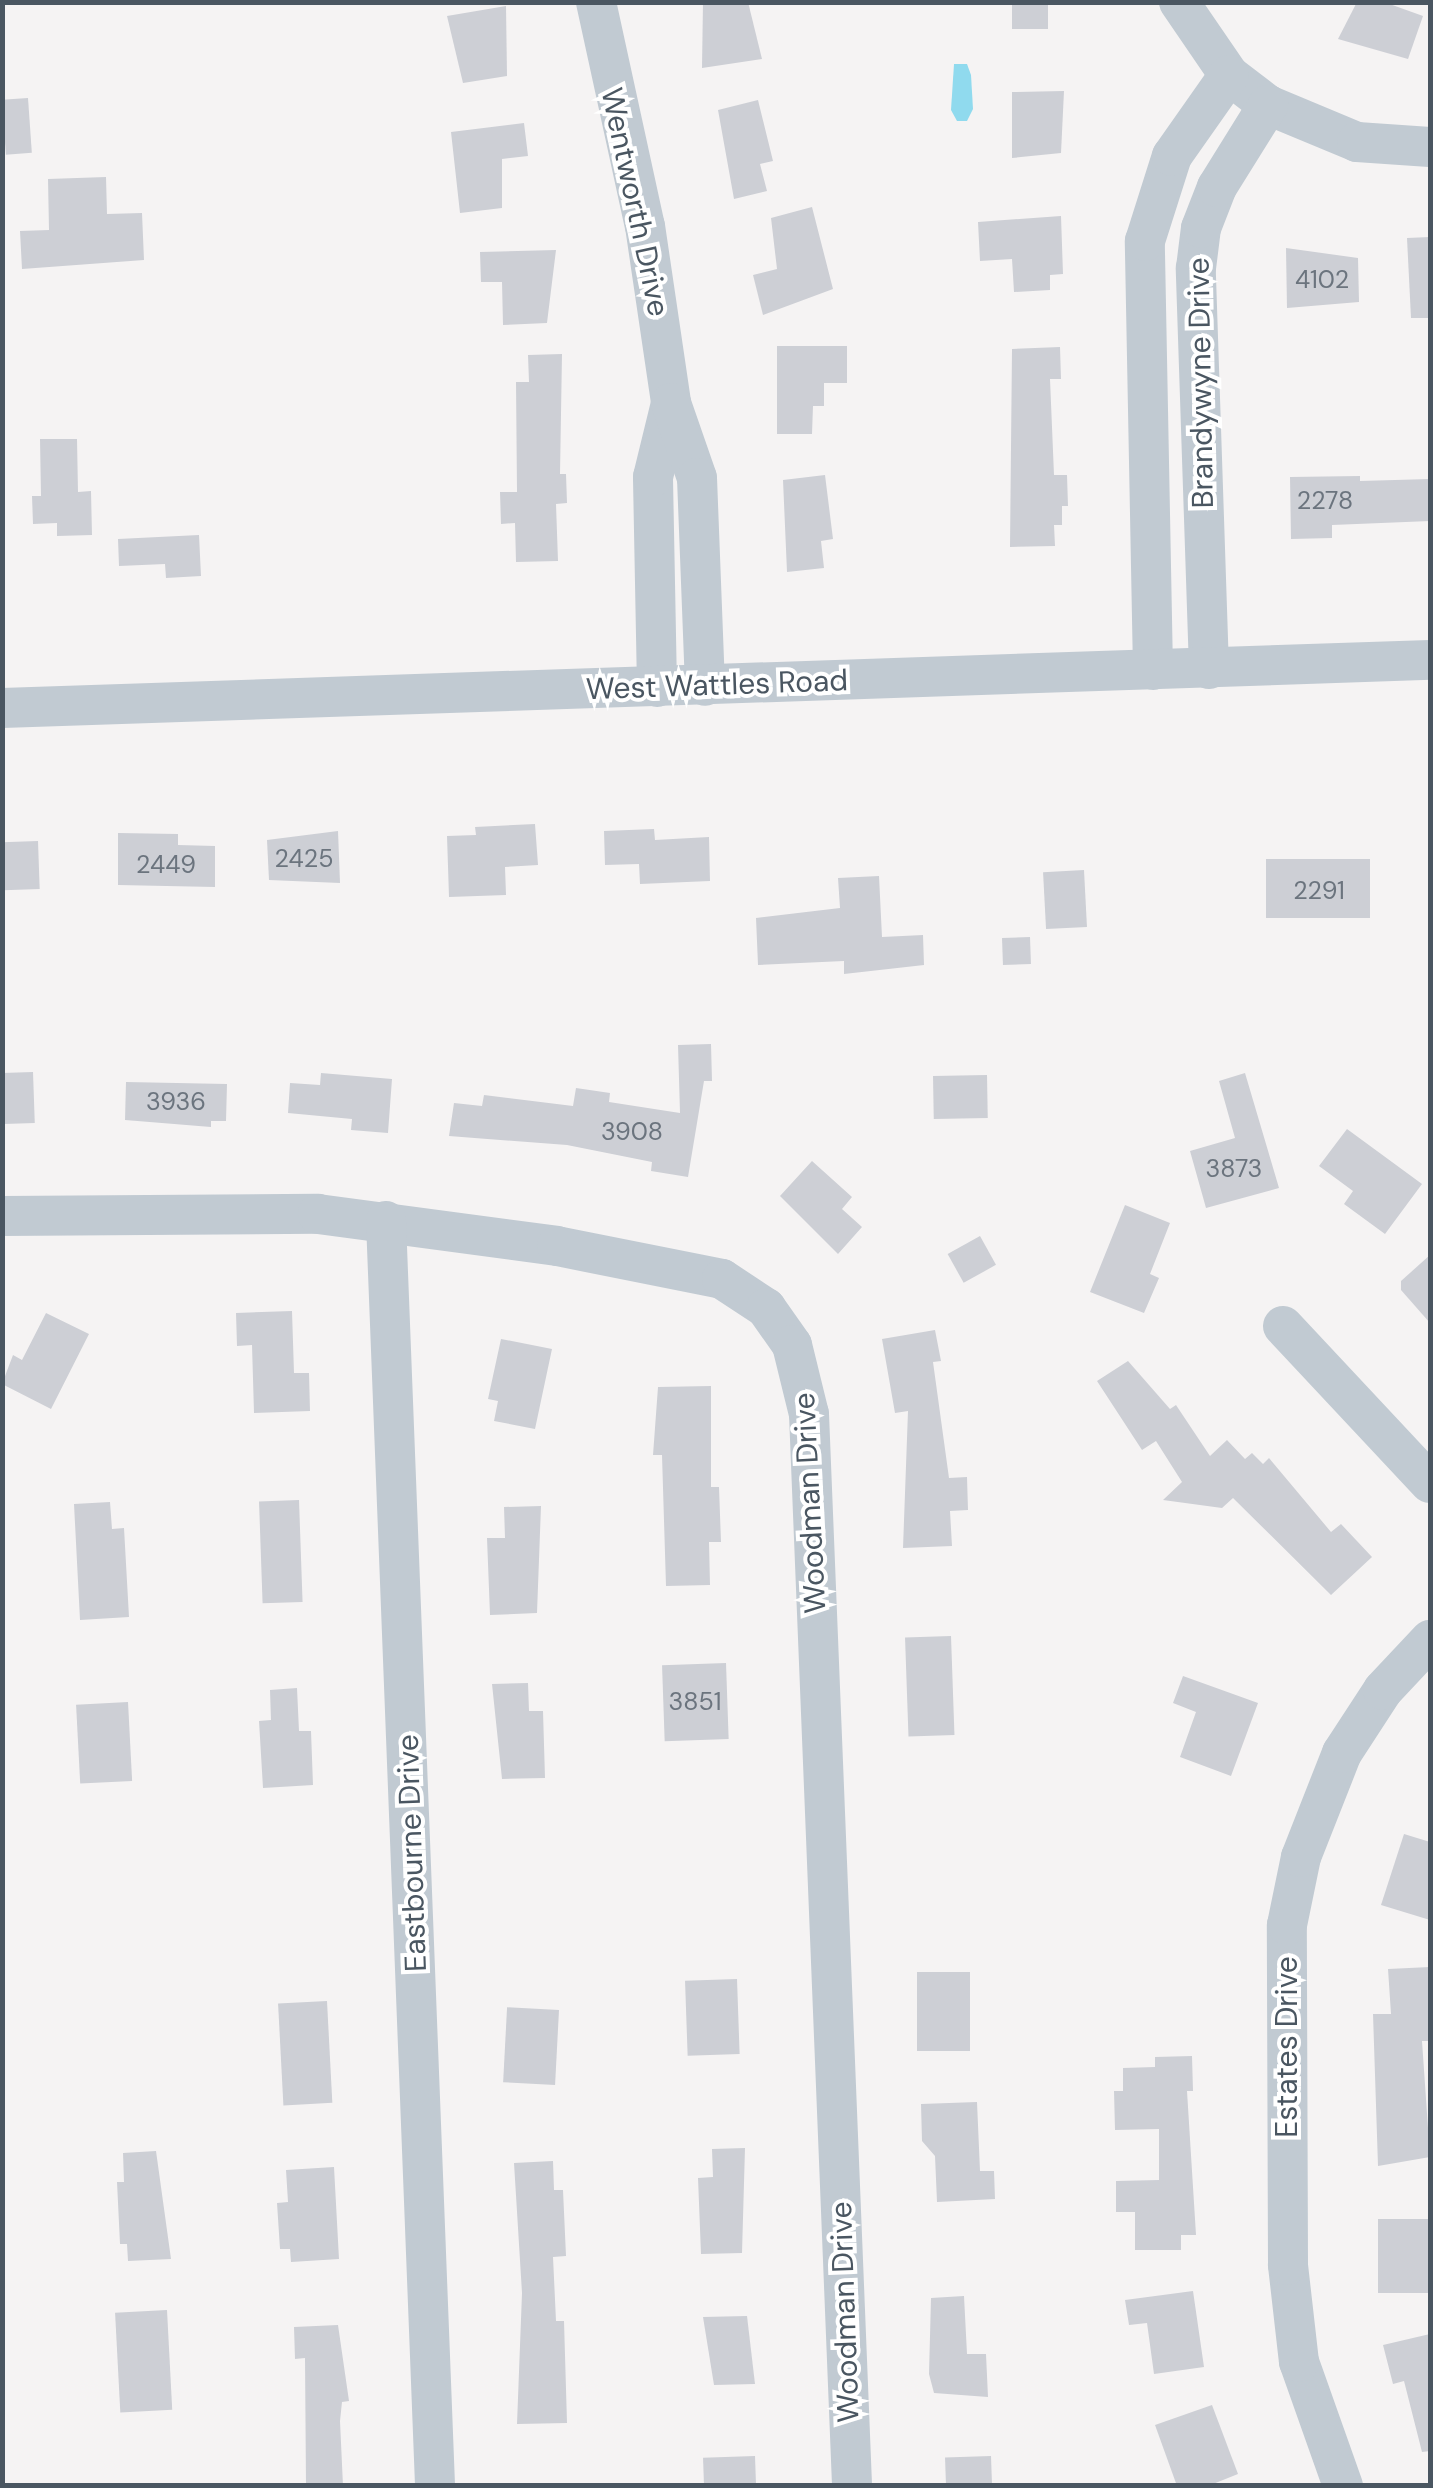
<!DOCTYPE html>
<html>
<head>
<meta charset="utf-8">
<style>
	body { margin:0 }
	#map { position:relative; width:1433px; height:2488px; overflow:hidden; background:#f5f3f3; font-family:"DM Sans",sans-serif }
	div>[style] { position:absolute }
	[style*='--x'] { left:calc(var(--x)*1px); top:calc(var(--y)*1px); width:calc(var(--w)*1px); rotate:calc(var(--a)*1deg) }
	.water>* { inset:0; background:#90daee }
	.building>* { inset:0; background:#cdcfd5; transform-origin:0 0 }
	.minor>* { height:40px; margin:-20px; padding:0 20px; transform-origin:20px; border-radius:20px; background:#c1cad2 }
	span { translate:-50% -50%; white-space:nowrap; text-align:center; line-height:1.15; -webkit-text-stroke:8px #fff; paint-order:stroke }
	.number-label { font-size:25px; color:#6b747e }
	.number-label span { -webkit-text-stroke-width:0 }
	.street-label { font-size:30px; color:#4a5661 }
	.frame { position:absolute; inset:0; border:5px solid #4a5661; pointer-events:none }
</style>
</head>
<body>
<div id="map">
	<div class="water">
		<div style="clip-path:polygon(954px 64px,967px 64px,971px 75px,973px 109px,967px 121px,957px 121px,951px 110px)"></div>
	</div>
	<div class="building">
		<div style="clip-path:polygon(703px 2px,748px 2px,762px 59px,702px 68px)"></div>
		<div style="left:1012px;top:2px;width:36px;height:27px"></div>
		<div style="clip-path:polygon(1357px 2px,1384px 2px,1423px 16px,1408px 59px,1338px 39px)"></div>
		<div style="clip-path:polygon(506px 6px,507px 76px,463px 83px,447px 16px)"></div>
		<div style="clip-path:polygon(1064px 91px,1061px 153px,1012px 158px,1012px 92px)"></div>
		<div style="left:28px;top:98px;width:55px;height:26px;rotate:86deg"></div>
		<div style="clip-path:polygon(758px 100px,773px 161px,760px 164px,767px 191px,734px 199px,718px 110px)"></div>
		<div style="clip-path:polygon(524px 123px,528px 156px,502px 159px,502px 208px,460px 213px,451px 132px)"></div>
		<div style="clip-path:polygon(106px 177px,107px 214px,142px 213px,144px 260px,22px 269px,20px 231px,49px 230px,48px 179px)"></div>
		<div style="clip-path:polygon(812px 207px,833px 289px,763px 315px,753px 275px,777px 269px,771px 218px)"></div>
		<div style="clip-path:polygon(1061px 216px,1063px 274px,1050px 275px,1050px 290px,1014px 292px,1012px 259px,980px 261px,978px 222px)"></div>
		<div style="clip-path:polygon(1430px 237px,1430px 318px,1411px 318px,1407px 238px)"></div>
		<div style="clip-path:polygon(1286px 248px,1358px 258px,1359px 302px,1287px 308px)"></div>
		<div style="clip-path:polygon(556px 250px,547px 323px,503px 325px,502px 282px,481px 282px,480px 252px)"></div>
		<div style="clip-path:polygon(777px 346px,847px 346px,847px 383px,824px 383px,824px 406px,813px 406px,812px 434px,777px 434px)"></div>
		<div style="clip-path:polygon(1060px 347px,1061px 379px,1050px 379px,1054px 475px,1067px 475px,1068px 506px,1062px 506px,1062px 525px,1054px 525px,1055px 546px,1010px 547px,1012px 349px)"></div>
		<div style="clip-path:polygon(562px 354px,560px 474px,566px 474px,567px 503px,556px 504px,558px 561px,516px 562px,515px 523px,501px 524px,500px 492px,517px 492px,516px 382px,529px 382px,528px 355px)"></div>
		<div style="clip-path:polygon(40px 439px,77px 439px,78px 492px,91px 491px,92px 535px,57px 536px,57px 523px,33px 524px,32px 496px,41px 496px)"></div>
		<div style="clip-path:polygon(825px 475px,833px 539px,821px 541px,824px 568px,787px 572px,783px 480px)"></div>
		<div style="clip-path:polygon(1360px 476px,1360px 481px,1430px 479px,1430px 521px,1332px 525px,1332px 538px,1291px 539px,1290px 477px)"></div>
		<div style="clip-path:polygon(199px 535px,201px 576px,166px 578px,165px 564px,119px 566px,118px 539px)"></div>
		<div style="clip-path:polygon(535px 824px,538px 865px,505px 867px,506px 895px,449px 897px,447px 836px,476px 835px,475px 827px)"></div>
		<div style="clip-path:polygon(654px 829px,655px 840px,709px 837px,710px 881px,640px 884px,639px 864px,605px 865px,604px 831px)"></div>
		<div style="clip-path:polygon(338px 831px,340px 883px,269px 880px,267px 840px)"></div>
		<div style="clip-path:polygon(118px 833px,178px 834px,178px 845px,215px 846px,215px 887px,118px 885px)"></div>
		<div style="left:38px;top:841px;width:48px;height:36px;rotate:88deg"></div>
		<div style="left:1266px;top:859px;width:104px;height:59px"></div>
		<div style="left:1084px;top:870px;width:57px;height:41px;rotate:87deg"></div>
		<div style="clip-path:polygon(879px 876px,882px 937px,923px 935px,924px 965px,844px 974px,844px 961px,758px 965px,756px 918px,840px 908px,838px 878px)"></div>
		<div style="left:1030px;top:937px;width:27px;height:28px;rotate:88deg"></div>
		<div style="clip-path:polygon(711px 1044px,712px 1081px,704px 1081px,688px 1177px,651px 1171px,652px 1162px,567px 1145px,449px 1136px,454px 1103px,482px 1106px,484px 1095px,573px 1106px,576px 1088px,610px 1093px,609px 1102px,680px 1113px,678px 1045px)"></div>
		<div style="left:33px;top:1072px;width:51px;height:31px;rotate:88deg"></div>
		<div style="clip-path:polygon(321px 1073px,392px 1079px,388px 1133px,351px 1130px,352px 1119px,288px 1113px,290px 1083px,320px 1085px)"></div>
		<div style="clip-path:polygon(1245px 1073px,1279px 1188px,1206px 1208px,1190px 1151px,1235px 1138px,1219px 1081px)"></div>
		<div style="left:987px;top:1075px;width:43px;height:54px;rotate:89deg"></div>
		<div style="clip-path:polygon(126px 1082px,227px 1084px,226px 1121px,211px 1121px,211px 1127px,125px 1120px)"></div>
		<div style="clip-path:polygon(1347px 1129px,1422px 1184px,1385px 1234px,1344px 1204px,1353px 1191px,1319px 1166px)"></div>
		<div style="clip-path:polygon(812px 1161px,852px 1197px,842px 1209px,862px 1227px,838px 1254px,780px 1196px)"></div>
		<div style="clip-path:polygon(1125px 1205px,1170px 1223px,1150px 1274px,1159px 1278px,1144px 1313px,1090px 1292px)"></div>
		<div style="left:980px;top:1236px;width:33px;height:37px;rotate:61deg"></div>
		<div style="clip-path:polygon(1430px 1255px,1430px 1323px,1401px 1290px,1401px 1281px)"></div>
		<div style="clip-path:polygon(292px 1311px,294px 1373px,309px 1373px,310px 1411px,254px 1413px,252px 1345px,237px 1346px,236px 1313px)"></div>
		<div style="clip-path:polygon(46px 1313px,89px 1334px,51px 1409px,2px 1384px,13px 1355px,22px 1360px)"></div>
		<div style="clip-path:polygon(935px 1330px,941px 1361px,933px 1362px,949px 1478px,967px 1477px,968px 1510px,950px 1511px,952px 1546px,903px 1548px,908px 1411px,895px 1413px,882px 1339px)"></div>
		<div style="clip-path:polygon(501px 1339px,552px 1349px,535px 1429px,494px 1421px,498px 1401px,488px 1399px)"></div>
		<div style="clip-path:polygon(1128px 1361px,1170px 1409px,1176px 1405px,1210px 1456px,1227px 1440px,1245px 1459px,1252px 1453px,1263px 1464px,1269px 1458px,1331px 1532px,1341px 1524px,1372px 1557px,1331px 1595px,1233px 1498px,1222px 1508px,1163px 1500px,1182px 1482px,1156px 1441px,1142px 1450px,1097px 1381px)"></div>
		<div style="clip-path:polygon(711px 1386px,711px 1487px,719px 1487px,721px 1542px,709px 1542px,710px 1585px,666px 1586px,662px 1455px,653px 1455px,658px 1387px)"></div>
		<div style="left:299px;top:1500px;width:102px;height:40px;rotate:88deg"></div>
		<div style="clip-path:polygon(110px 1502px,112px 1529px,124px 1528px,129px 1617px,80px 1620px,74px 1504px)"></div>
		<div style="clip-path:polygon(541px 1506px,537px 1613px,490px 1615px,487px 1538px,505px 1538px,504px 1507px)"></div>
		<div style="left:951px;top:1636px;width:99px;height:46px;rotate:88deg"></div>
		<div style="left:726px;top:1663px;width:76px;height:64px;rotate:88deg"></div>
		<div style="clip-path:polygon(1183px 1676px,1258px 1703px,1231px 1776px,1180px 1757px,1196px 1712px,1173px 1703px)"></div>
		<div style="clip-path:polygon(528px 1683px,529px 1711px,543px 1711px,545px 1778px,502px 1779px,492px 1684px)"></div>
		<div style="clip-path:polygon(297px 1688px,299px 1731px,311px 1731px,313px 1785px,263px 1788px,259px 1721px,271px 1720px,270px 1690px)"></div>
		<div style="left:128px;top:1702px;width:79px;height:52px;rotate:87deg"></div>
		<div style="clip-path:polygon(1404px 1834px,1430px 1842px,1430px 1920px,1381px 1905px)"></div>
		<div style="clip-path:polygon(1430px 1967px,1430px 2041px,1422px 2041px,1430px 2157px,1378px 2166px,1373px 2014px,1391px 2014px,1388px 1969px)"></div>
		<div style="left:970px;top:1972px;width:79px;height:53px;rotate:90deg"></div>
		<div style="left:737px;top:1979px;width:75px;height:52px;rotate:88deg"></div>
		<div style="left:327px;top:2001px;width:102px;height:49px;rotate:87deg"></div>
		<div style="left:559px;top:2010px;width:75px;height:52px;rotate:93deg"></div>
		<div style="clip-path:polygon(1192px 2056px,1193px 2091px,1187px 2091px,1196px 2235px,1181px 2235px,1181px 2250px,1135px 2250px,1135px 2212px,1116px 2212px,1116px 2181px,1159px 2180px,1159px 2129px,1115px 2130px,1114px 2091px,1123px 2091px,1123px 2068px,1155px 2067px,1155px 2057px)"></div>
		<div style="clip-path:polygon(977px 2102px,980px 2171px,994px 2171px,995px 2199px,937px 2202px,935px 2156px,922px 2141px,921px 2104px)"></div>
		<div style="clip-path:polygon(745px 2148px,742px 2253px,701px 2254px,698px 2178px,713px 2177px,712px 2149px)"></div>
		<div style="clip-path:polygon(156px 2151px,171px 2259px,128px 2261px,127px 2244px,120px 2244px,117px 2182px,124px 2182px,123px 2153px)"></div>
		<div style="clip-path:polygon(553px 2161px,554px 2190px,563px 2190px,566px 2256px,553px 2257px,556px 2321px,564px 2321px,567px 2423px,517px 2424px,522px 2293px,514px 2163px)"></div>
		<div style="clip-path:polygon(334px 2167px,339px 2259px,291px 2262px,290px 2249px,280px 2249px,277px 2203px,288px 2202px,286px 2170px)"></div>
		<div style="left:1430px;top:2219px;width:74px;height:52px;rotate:90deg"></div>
		<div style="clip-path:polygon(1193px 2291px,1204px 2367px,1154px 2374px,1147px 2323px,1129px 2325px,1125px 2300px)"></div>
		<div style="clip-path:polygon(964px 2296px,967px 2354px,986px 2354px,988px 2397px,934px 2393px,929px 2374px,931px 2298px)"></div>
		<div style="left:167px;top:2310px;width:100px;height:52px;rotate:87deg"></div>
		<div style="clip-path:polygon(747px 2316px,755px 2384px,714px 2385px,703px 2317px)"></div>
		<div style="clip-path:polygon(338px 2325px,349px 2401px,342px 2402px,340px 2421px,343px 2486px,306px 2486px,305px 2358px,295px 2359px,294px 2327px)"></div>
		<div style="clip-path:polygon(1430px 2334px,1430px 2451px,1422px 2452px,1404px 2381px,1393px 2384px,1383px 2345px)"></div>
		<div style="clip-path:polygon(1212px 2405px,1238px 2474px,1208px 2486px,1177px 2486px,1155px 2425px)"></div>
		<div style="left:755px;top:2456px;width:30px;height:52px;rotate:88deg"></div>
		<div style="left:991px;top:2456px;width:30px;height:46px;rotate:88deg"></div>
	</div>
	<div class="minor">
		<div style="--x:596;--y:2;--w:229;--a:77.7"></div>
		<div style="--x:645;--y:226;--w:179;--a:81.6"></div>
		<div style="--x:1179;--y:2;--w:88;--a:55.6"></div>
		<div style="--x:1229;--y:75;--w:49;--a:37.6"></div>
		<div style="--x:1268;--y:105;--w:96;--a:22.6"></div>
		<div style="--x:1357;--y:142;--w:73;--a:3.9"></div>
		<div style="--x:1209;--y:669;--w:401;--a:-91.9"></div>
		<div style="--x:1196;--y:268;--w:40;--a:-82.9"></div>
		<div style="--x:1201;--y:228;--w:44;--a:-68.7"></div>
		<div style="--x:1217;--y:187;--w:97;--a:-58.1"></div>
		<div style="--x:1153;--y:670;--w:429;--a:-91.1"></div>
		<div style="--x:1145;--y:241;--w:89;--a:-72.4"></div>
		<div style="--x:1172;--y:156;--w:99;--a:-54.9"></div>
		<div style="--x:657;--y:687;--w:210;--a:-91.1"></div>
		<div style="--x:653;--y:477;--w:76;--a:-76.3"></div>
		<div style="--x:671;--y:403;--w:79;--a:70.9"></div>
		<div style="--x:697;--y:478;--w:208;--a:87.8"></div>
		<div style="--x:2;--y:708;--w:1429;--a:-1.93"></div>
		<div style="--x:2;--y:1216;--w:316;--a:-0.4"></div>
		<div style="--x:318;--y:1214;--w:241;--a:7.6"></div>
		<div style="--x:557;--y:1246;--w:168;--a:11.3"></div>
		<div style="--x:722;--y:1279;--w:53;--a:33.4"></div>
		<div style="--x:766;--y:1308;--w:45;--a:54.9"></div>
		<div style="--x:792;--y:1345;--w:71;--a:76.2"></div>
		<div style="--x:809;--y:1414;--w:1073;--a:87.7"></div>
		<div style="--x:386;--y:1221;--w:1266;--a:87.78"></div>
		<div style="--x:1283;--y:1326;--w:215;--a:46.9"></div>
		<div style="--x:1343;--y:2486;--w:132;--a:-109.5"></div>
		<div style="--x:1299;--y:2362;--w:98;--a:-96.5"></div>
		<div style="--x:1288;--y:2265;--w:340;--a:-90.2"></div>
		<div style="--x:1287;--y:1925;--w:69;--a:-78.4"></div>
		<div style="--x:1301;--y:1857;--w:112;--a:-68.5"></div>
		<div style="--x:1342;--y:1753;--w:75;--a:-56.9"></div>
		<div style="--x:1383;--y:1690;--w:69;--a:-46.8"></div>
	</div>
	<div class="number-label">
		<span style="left:1322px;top:280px">4102</span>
		<span style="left:1325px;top:501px">2278</span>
		<span style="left:304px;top:859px">2425</span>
		<span style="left:166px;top:865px">2449</span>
		<span style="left:1319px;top:891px">2291</span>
		<span style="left:176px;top:1102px">3936</span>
		<span style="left:632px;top:1132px">3908</span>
		<span style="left:1234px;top:1169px">3873</span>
		<span style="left:695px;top:1702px">3851</span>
	</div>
	<div class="street-label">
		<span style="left:635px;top:202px;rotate:78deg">Wentworth Drive</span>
		<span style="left:1201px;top:383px;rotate:-91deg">Brandywyne Drive</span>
		<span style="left:717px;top:685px;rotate:-2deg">West Wattles Road</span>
		<span style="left:810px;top:1503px;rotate:-93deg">Woodman Drive</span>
		<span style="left:412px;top:1853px;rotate:-92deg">Eastbourne Drive</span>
		<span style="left:1287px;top:2047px;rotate:-90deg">Estates Drive</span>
		<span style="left:845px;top:2312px;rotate:-92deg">Woodman Drive</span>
	</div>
	<div class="frame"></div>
</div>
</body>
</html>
